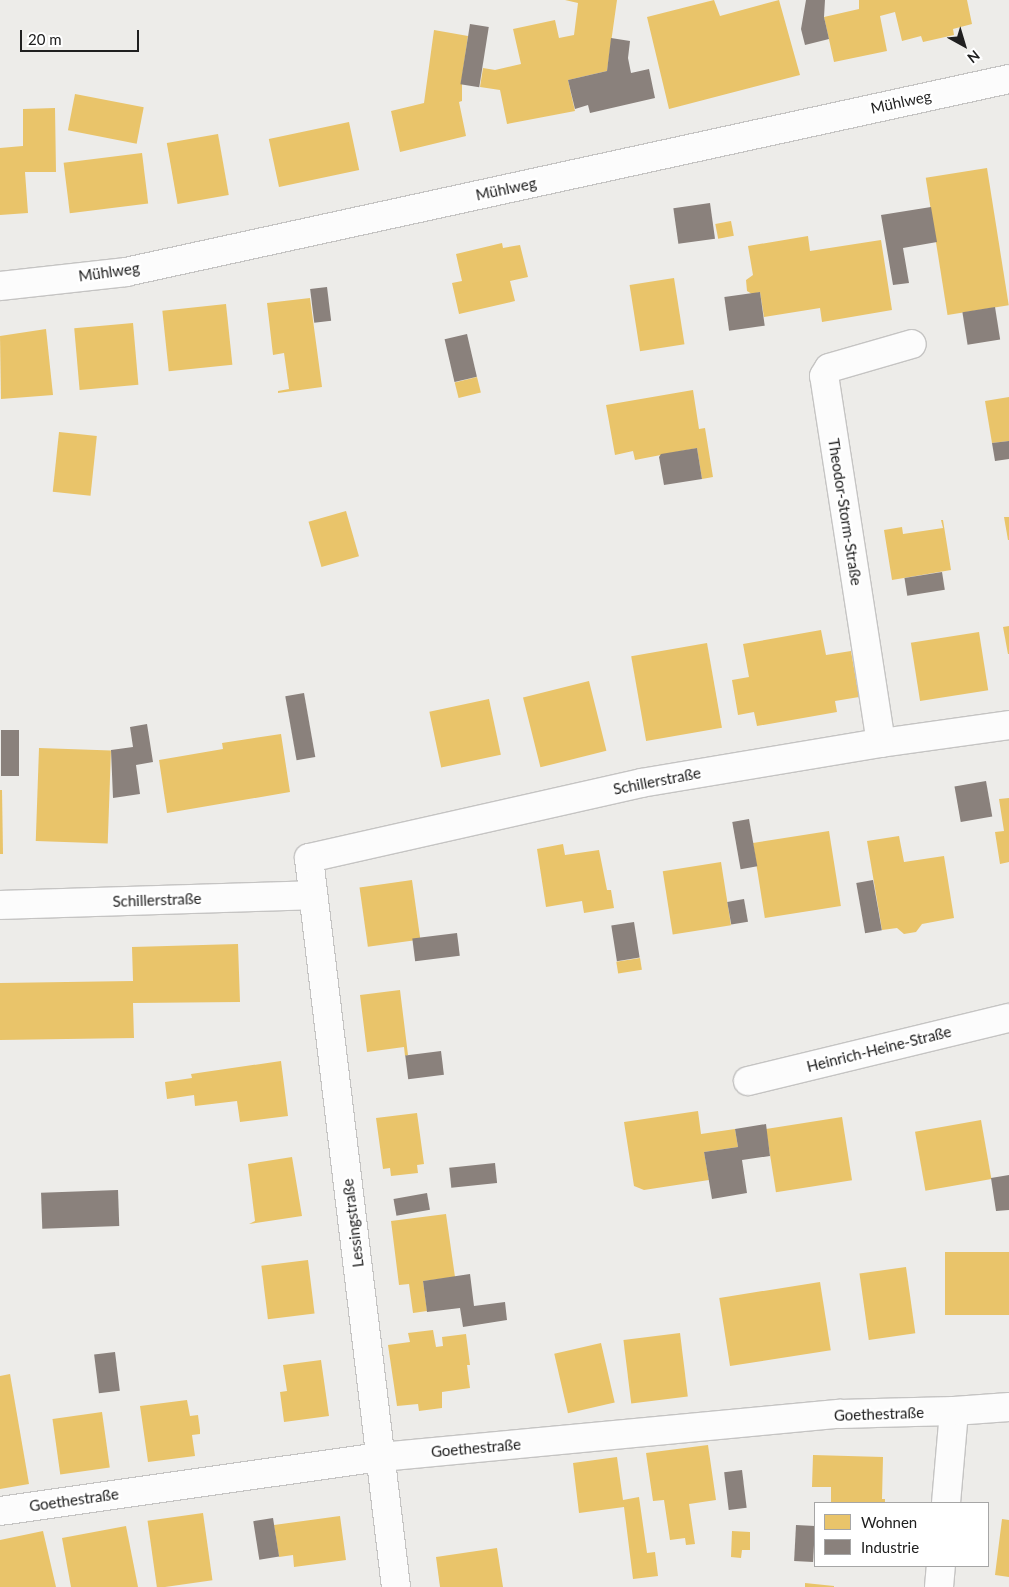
<!DOCTYPE html>
<html>
<head>
<meta charset="utf-8">
<style>
	body { margin:0 }
	#map { position:relative; width:1009px; height:1587px; overflow:hidden; background:#edece9; font-family:Lato,sans-serif }
	div>[style] { position:absolute }
	[style*='--x'] { left:calc(var(--x)*1px); top:calc(var(--y)*1px); width:calc(var(--w)*1px); rotate:calc(var(--a)*1deg) }
	.homes>* { inset:0; background:#e9c46a; transform-origin:0 0 }
	.industry>* { inset:0; background:#8a817c; transform-origin:0 0 }
	.roads { filter:drop-shadow(1px 0 #c5c4c3) drop-shadow(-1px 0 #c5c4c3) drop-shadow(0 1px #c5c4c3) drop-shadow(0 -1px #c5c4c3) }
	.minor>* { height:28px; margin:-14px; padding:0 14px; transform-origin:14px; border-radius:14px; background:#fcfcfc }
	span { translate:-50% -50%; white-space:nowrap; text-align:center; line-height:1.15; -webkit-text-stroke:5px #fff; paint-order:stroke }
	.street-label { font-size:15px; color:#202020 }
	.legend { position:absolute; left:814px; top:1502px; width:175px; height:65px; box-sizing:border-box; background:#fff; border:1px solid #a6a6a6; margin:0; padding:6px 9px; list-style:none; font-size:15px; color:#202020 }
	.legend li { display:flex; align-items:center; gap:10px; height:25px }
	.legend b { width:25px; border:1px solid #a6a6a6 }
	.north { position:absolute; left:939px; top:20px; width:50px; height:50px; -webkit-text-stroke:4px #fff; paint-order:stroke; rotate:141deg; font-size:14px; font-weight:700; line-height:20px; text-align:center; color:#202020 }
	.north::after { content:''; display:block; margin:auto; width:18px; height:22px; background:#202020; clip-path:polygon(50% 0,100% 100%,50% 72%,0 100%) }
	.scale { position:absolute; left:20px; top:30px; width:119px; height:22px; box-sizing:border-box; border:2px solid #202020; border-top:0; padding-left:6px; font-size:15px; line-height:18px; white-space:nowrap; color:#202020; -webkit-text-stroke:4px #fff; paint-order:stroke }
</style>
</head>
<body>
<div id="map">
	<div class="homes">
		<div style="clip-path:polygon(565px 0,617px 0,607px 71px,568px 80px,575px 111px,507px 124px,500px 90px,480px 87px,483px 68px,495px 70px,521px 64px,513px 29px,555px 20px,559px 38px,574px 35px,578px 3px)"></div>
		<div style="clip-path:polygon(714px 0,720px 16px,779px 0,800px 75px,669px 109px,647px 17px)"></div>
		<div style="clip-path:polygon(859px 0,967px 0,972px 24px,953px 29px,954px 35px,923px 42px,921px 36px,902px 41px,895px 12px,880px 16px,887px 51px,834px 62px,824px 17px,859px 9px)"></div>
		<div style="clip-path:polygon(434px 30px,468px 36px,461px 84px,462px 84px,462px 101px,459px 102px,466px 136px,400px 152px,391px 111px,424px 103px)"></div>
		<div style="left:75px;top:94px;width:70px;height:37px;rotate:11deg"></div>
		<div style="clip-path:polygon(55px 108px,56px 172px,25px 172px,28px 213px,0 215px,0 148px,23px 146px,23px 109px)"></div>
		<div style="left:349px;top:122px;width:49px;height:82px;rotate:78deg"></div>
		<div style="left:218px;top:134px;width:62px;height:52px;rotate:80deg"></div>
		<div style="left:142px;top:153px;width:51px;height:79px;rotate:83deg"></div>
		<div style="left:987px;top:168px;width:139px;height:62px;rotate:81deg"></div>
		<div style="left:731px;top:221px;width:15px;height:16px;rotate:79deg"></div>
		<div style="clip-path:polygon(808px 236px,810px 251px,881px 240px,892px 310px,822px 322px,820px 308px,764px 317px,760px 292px,752px 294px,747px 291px,746px 280px,753px 275px,748px 246px)"></div>
		<div style="clip-path:polygon(502px 243px,503px 248px,520px 245px,528px 277px,510px 281px,515px 301px,459px 314px,452px 283px,462px 281px,456px 254px)"></div>
		<div style="left:674px;top:278px;width:67px;height:45px;rotate:81deg"></div>
		<div style="clip-path:polygon(310px 298px,322px 387px,278px 393px,278px 391px,289px 389px,284px 353px,273px 355px,267px 303px)"></div>
		<div style="left:226px;top:304px;width:61px;height:64px;rotate:84deg"></div>
		<div style="left:133px;top:323px;width:62px;height:59px;rotate:85deg"></div>
		<div style="clip-path:polygon(46px 329px,53px 395px,1px 399px,0 336px)"></div>
		<div style="left:477px;top:377px;width:16px;height:23px;rotate:76deg"></div>
		<div style="clip-path:polygon(693px 390px,699px 429px,705px 428px,713px 477px,702px 479px,697px 448px,635px 460px,633px 451px,615px 455px,606px 405px)"></div>
		<div style="clip-path:polygon(1009px 397px,1009px 441px,992px 443px,985px 401px)"></div>
		<div style="left:59px;top:432px;width:38px;height:60px;rotate:6deg"></div>
		<div style="left:346px;top:511px;width:47px;height:39px;rotate:74deg"></div>
		<div style="clip-path:polygon(1004px 517px,1009px 517px,1009px 540px,1008px 540px)"></div>
		<div style="clip-path:polygon(941px 520px,943px 520px,951px 570px,892px 580px,884px 530px,902px 527px,903px 534px,943px 528px)"></div>
		<div style="clip-path:polygon(1009px 626px,1009px 654px,1008px 654px,1003px 627px)"></div>
		<div style="clip-path:polygon(821px 630px,826px 655px,851px 651px,859px 697px,835px 701px,837px 712px,757px 726px,754px 712px,738px 715px,732px 680px,749px 677px,743px 644px)"></div>
		<div style="left:979px;top:632px;width:59px;height:69px;rotate:81deg"></div>
		<div style="left:707px;top:643px;width:86px;height:77px;rotate:80deg"></div>
		<div style="left:589px;top:681px;width:72px;height:68px;rotate:76deg"></div>
		<div style="left:489px;top:699px;width:57px;height:61px;rotate:78deg"></div>
		<div style="clip-path:polygon(281px 734px,290px 792px,167px 813px,159px 760px,223px 749px,222px 743px)"></div>
		<div style="left:39px;top:748px;width:72px;height:93px;rotate:2deg"></div>
		<div style="clip-path:polygon(0 790px,2px 790px,3px 854px,0 854px)"></div>
		<div style="clip-path:polygon(1009px 798px,1009px 862px,1000px 864px,995px 832px,1004px 831px,999px 799px)"></div>
		<div style="left:829px;top:831px;width:76px;height:77px;rotate:81deg"></div>
		<div style="clip-path:polygon(899px 836px,904px 862px,944px 856px,954px 918px,922px 924px,916px 932px,904px 934px,897px 928px,882px 930px,867px 841px)"></div>
		<div style="clip-path:polygon(563px 844px,565px 855px,599px 850px,607px 890px,611px 890px,614px 908px,584px 913px,582px 901px,546px 907px,537px 849px)"></div>
		<div style="left:721px;top:862px;width:64px;height:59px;rotate:81deg"></div>
		<div style="left:412px;top:880px;width:60px;height:53px;rotate:82deg"></div>
		<div style="clip-path:polygon(238px 944px,240px 1002px,133px 1003px,134px 1038px,0 1040px,0 983px,133px 981px,132px 947px)"></div>
		<div style="left:640px;top:958px;width:12px;height:24px;rotate:81deg"></div>
		<div style="clip-path:polygon(400px 990px,408px 1055px,405px 1056px,404px 1047px,367px 1052px,360px 995px)"></div>
		<div style="clip-path:polygon(281px 1061px,288px 1116px,240px 1122px,237px 1101px,195px 1106px,194px 1095px,167px 1099px,165px 1082px,192px 1078px,191px 1074px)"></div>
		<div style="clip-path:polygon(698px 1111px,701px 1134px,735px 1129px,738px 1147px,704px 1152px,709px 1180px,644px 1190px,634px 1186px,624px 1122px)"></div>
		<div style="clip-path:polygon(417px 1113px,424px 1164px,417px 1165px,418px 1173px,391px 1176px,390px 1168px,383px 1169px,376px 1118px)"></div>
		<div style="left:842px;top:1117px;width:64px;height:77px;rotate:81deg"></div>
		<div style="left:981px;top:1120px;width:60px;height:67px;rotate:80deg"></div>
		<div style="clip-path:polygon(292px 1157px,302px 1216px,249px 1224px,255px 1221px,248px 1164px)"></div>
		<div style="clip-path:polygon(446px 1214px,455px 1277px,423px 1281px,427px 1311px,413px 1313px,409px 1284px,399px 1285px,391px 1221px)"></div>
		<div style="left:1009px;top:1252px;width:63px;height:64px;rotate:90deg"></div>
		<div style="left:308px;top:1260px;width:54px;height:47px;rotate:83deg"></div>
		<div style="left:906px;top:1267px;width:67px;height:47px;rotate:82deg"></div>
		<div style="left:820px;top:1282px;width:69px;height:102px;rotate:81deg"></div>
		<div style="clip-path:polygon(433px 1330px,436px 1347px,443px 1346px,442px 1337px,466px 1334px,470px 1365px,467px 1365px,470px 1388px,442px 1392px,442px 1408px,419px 1411px,418px 1404px,397px 1406px,388px 1345px,410px 1342px,408px 1333px)"></div>
		<div style="left:680px;top:1333px;width:64px;height:57px;rotate:83deg"></div>
		<div style="left:601px;top:1343px;width:61px;height:48px;rotate:77deg"></div>
		<div style="clip-path:polygon(321px 1360px,329px 1416px,284px 1422px,280px 1392px,287px 1391px,283px 1365px)"></div>
		<div style="clip-path:polygon(10px 1374px,29px 1484px,0 1489px,0 1376px)"></div>
		<div style="clip-path:polygon(187px 1400px,190px 1416px,198px 1415px,200px 1430px,200px 1434px,192px 1435px,195px 1456px,148px 1462px,140px 1406px)"></div>
		<div style="left:102px;top:1412px;width:56px;height:50px;rotate:82deg"></div>
		<div style="clip-path:polygon(708px 1445px,716px 1500px,689px 1504px,695px 1544px,686px 1545px,685px 1538px,670px 1540px,664px 1500px,653px 1501px,646px 1453px)"></div>
		<div style="clip-path:polygon(813px 1455px,883px 1457px,882px 1499px,885px 1499px,885px 1503px,831px 1503px,831px 1487px,812px 1487px)"></div>
		<div style="clip-path:polygon(617px 1457px,623px 1500px,639px 1497px,647px 1553px,655px 1552px,658px 1576px,633px 1579px,624px 1507px,579px 1513px,573px 1463px)"></div>
		<div style="left:203px;top:1513px;width:68px;height:56px;rotate:82deg"></div>
		<div style="clip-path:polygon(340px 1516px,346px 1560px,294px 1567px,293px 1555px,279px 1557px,274px 1525px)"></div>
		<div style="clip-path:polygon(1002px 1519px,1009px 1520px,1009px 1577px,995px 1575px)"></div>
		<div style="clip-path:polygon(126px 1526px,138px 1587px,71px 1587px,62px 1538px)"></div>
		<div style="clip-path:polygon(43px 1531px,56px 1587px,0 1587px,0 1540px)"></div>
		<div style="clip-path:polygon(732px 1531px,750px 1532px,750px 1550px,742px 1550px,741px 1558px,731px 1557px)"></div>
		<div style="clip-path:polygon(497px 1548px,503px 1587px,440px 1587px,436px 1557px)"></div>
		<div style="clip-path:polygon(805px 1583px,834px 1586px,834px 1587px,805px 1587px)"></div>
	</div>
	<div class="industry">
		<div style="clip-path:polygon(806px 0,825px 0,824px 17px,829px 39px,805px 45px,801px 29px)"></div>
		<div style="left:470px;top:24px;width:19px;height:61px;rotate:9deg"></div>
		<div style="clip-path:polygon(611px 38px,630px 41px,628px 58px,631px 73px,649px 69px,655px 98px,590px 113px,588px 105px,575px 109px,568px 80px,607px 71px)"></div>
		<div style="left:710px;top:203px;width:36px;height:37px;rotate:82deg"></div>
		<div style="clip-path:polygon(931px 207px,937px 242px,903px 248px,909px 283px,893px 285px,881px 215px)"></div>
		<div style="left:327px;top:287px;width:34px;height:17px;rotate:83deg"></div>
		<div style="left:760px;top:292px;width:34px;height:36px;rotate:82deg"></div>
		<div style="left:995px;top:307px;width:33px;height:33px;rotate:81deg"></div>
		<div style="left:467px;top:334px;width:44px;height:23px;rotate:77deg"></div>
		<div style="clip-path:polygon(1009px 441px,1009px 459px,995px 461px,992px 443px)"></div>
		<div style="clip-path:polygon(697px 448px,702px 479px,664px 485px,659px 457px,661px 454px)"></div>
		<div style="left:942px;top:572px;width:18px;height:38px;rotate:81deg"></div>
		<div style="left:304px;top:693px;width:65px;height:19px;rotate:80deg"></div>
		<div style="clip-path:polygon(147px 724px,153px 762px,136px 765px,140px 794px,113px 798px,111px 750px,133px 747px,130px 727px)"></div>
		<div style="left:19px;top:730px;width:46px;height:18px;rotate:90deg"></div>
		<div style="left:986px;top:781px;width:36px;height:32px;rotate:80deg"></div>
		<div style="left:749px;top:819px;width:48px;height:17px;rotate:80deg"></div>
		<div style="left:873px;top:880px;width:51px;height:17px;rotate:80deg"></div>
		<div style="left:744px;top:899px;width:23px;height:17px;rotate:80deg"></div>
		<div style="left:634px;top:922px;width:36px;height:23px;rotate:81deg"></div>
		<div style="left:457px;top:933px;width:23px;height:45px;rotate:83deg"></div>
		<div style="left:441px;top:1051px;width:24px;height:36px;rotate:83deg"></div>
		<div style="clip-path:polygon(766px 1124px,770px 1156px,742px 1160px,747px 1193px,712px 1199px,704px 1152px,738px 1147px,735px 1129px)"></div>
		<div style="left:495px;top:1163px;width:20px;height:46px;rotate:84deg"></div>
		<div style="clip-path:polygon(1009px 1175px,1009px 1210px,996px 1211px,991px 1178px)"></div>
		<div style="left:118px;top:1190px;width:36px;height:77px;rotate:88deg"></div>
		<div style="left:427px;top:1193px;width:17px;height:34px;rotate:80deg"></div>
		<div style="clip-path:polygon(470px 1274px,474px 1306px,505px 1302px,507px 1320px,463px 1327px,460px 1308px,427px 1312px,423px 1281px)"></div>
		<div style="left:115px;top:1352px;width:39px;height:21px;rotate:83deg"></div>
		<div style="left:742px;top:1470px;width:38px;height:18px;rotate:83deg"></div>
		<div style="left:273px;top:1518px;width:39px;height:20px;rotate:81deg"></div>
		<div style="left:796px;top:1525px;width:19px;height:36px;rotate:3deg"></div>
	</div>
	<div class="roads">
		<div class="minor">
			<div style="--x:0;--y:286;--w:127;--a:-6.3"></div>
			<div style="--x:126;--y:272;--w:904;--a:-12.33"></div>
			<div style="--x:881;--y:743;--w:371;--a:-98.8"></div>
			<div style="--x:824;--y:376;--w:9;--a:-58"></div>
			<div style="--x:829;--y:368;--w:86;--a:-16.1"></div>
			<div style="--x:0;--y:905;--w:313;--a:-1.8"></div>
			<div style="--x:748;--y:1081;--w:268;--a:-13.6"></div>
			<div style="--x:946;--y:1503;--w:92;--a:-85"></div>
			<div style="--x:0;--y:1511;--w:385;--a:-8.1"></div>
			<div style="--x:381;--y:1457;--w:461;--a:-5.4"></div>
			<div style="--x:840;--y:1414;--w:114;--a:-1.5"></div>
			<div style="--x:954;--y:1411;--w:55;--a:-4.2"></div>
			<div style="--x:396;--y:1587;--w:734;--a:-96.81"></div>
			<div style="--x:309;--y:858;--w:340;--a:-12.7"></div>
			<div style="--x:641;--y:783;--w:243;--a:-9.5"></div>
			<div style="--x:881;--y:743;--w:129;--a:-8"></div>
			<div style="--x:939;--y:1587;--w:21;--a:-85"></div>
		</div>
	</div>
	<div class="street-label">
		<span style="left:901px;top:102px;rotate:-12deg">Mühlweg</span>
		<span style="left:506px;top:189px;rotate:-12deg">Mühlweg</span>
		<span style="left:109px;top:272px;rotate:-8deg">Mühlweg</span>
		<span style="left:845px;top:512px;rotate:81deg">Theodor-Storm-Straße</span>
		<span style="left:657px;top:781px;rotate:-11deg">Schillerstraße</span>
		<span style="left:157px;top:900px;rotate:-2deg">Schillerstraße</span>
		<span style="left:879px;top:1049px;rotate:-14deg">Heinrich-Heine-Straße</span>
		<span style="left:353px;top:1223px;rotate:-97deg">Lessingstraße</span>
		<span style="left:879px;top:1414px;rotate:-2deg">Goethestraße</span>
		<span style="left:476px;top:1448px;rotate:-5deg">Goethestraße</span>
		<span style="left:74px;top:1500px;rotate:-8deg">Goethestraße</span>
	</div>
	<ul class="legend">
	<li><b style="height:14px;background:#e9c46a"></b>Wohnen</li>
	<li><b style="height:14px;background:#8a817c"></b>Industrie</li>
	</ul>
	<div class="north">N</div>
	<div class="scale">20 m</div>
</div>
</body>
</html>
